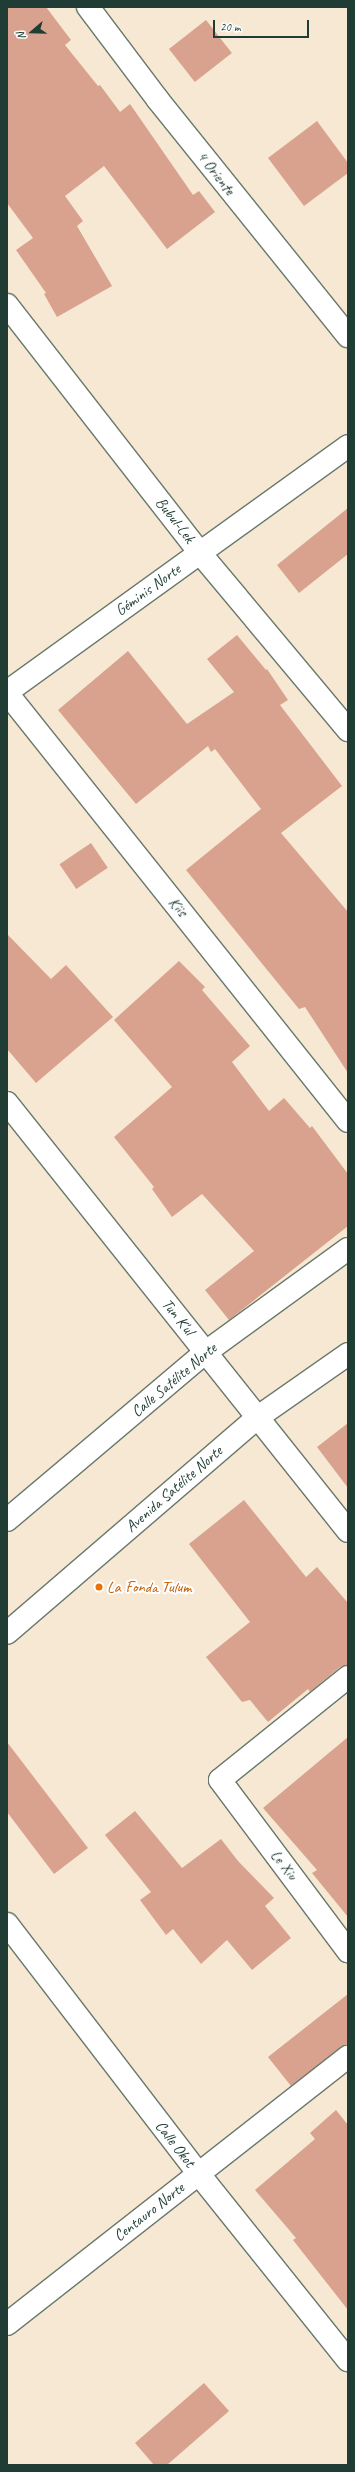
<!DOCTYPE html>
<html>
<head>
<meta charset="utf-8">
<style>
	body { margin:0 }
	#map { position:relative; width:355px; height:2472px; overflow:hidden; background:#f6e8d3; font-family:Caveat,sans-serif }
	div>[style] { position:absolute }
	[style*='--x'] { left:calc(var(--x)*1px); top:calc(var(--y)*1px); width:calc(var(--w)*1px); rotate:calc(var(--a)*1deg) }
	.building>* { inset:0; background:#d9a28e; transform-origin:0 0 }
	.roads { filter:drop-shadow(1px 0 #6a796c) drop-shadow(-1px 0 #6a796c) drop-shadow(0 1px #6a796c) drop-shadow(0 -1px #6a796c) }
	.street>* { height:22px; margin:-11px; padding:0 11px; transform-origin:11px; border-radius:11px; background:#fff }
	.dots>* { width:11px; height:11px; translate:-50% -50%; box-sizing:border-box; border:2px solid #fff; border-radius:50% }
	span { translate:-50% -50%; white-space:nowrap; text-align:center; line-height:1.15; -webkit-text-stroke:4px #fff; paint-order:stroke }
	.street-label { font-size:16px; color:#1f3d34 }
	.food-label { font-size:16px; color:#c56008 }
	.left { translate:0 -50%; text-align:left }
	.frame { position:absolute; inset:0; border:8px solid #1f3d34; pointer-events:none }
	.north { position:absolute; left:12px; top:12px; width:40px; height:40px; -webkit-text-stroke:3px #fff; paint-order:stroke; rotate:250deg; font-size:11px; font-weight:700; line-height:16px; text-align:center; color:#1f3d34 }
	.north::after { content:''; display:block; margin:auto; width:14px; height:18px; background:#1f3d34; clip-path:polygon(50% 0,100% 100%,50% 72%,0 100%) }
	.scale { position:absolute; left:213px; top:20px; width:96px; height:18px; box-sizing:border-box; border:2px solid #1f3d34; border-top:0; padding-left:5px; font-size:12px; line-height:14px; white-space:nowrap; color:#1f3d34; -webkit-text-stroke:3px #fff; paint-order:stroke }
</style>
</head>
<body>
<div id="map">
	<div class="building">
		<div style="clip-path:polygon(7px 7px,46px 7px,71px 40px,65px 45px,98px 86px,100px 85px,120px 112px,130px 104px,193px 195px,199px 191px,215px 212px,167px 249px,104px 166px,65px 196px,83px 221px,77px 226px,112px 286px,57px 317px,44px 294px,46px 293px,16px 250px,33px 238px,7px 203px)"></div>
		<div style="left:206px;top:20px;width:42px;height:47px;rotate:52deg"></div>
		<div style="clip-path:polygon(317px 121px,348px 163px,348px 173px,304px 206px,268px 158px)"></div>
		<div style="clip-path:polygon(348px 508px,348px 554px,299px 593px,277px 565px)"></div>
		<div style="clip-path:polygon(237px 635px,266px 670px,267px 669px,288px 700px,280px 705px,342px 786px,281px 833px,348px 912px,348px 1073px,305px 1007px,299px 1009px,186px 870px,261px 809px,215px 749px,211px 752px,208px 746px,136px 804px,58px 710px,128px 651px,187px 724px,234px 692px,207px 659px)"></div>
		<div style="left:91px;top:843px;width:30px;height:38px;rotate:56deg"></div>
		<div style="clip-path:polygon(7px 934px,51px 979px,66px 965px,113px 1017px,36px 1083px,7px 1049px)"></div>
		<div style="clip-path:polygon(179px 961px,205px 987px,202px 990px,250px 1046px,232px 1062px,269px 1111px,284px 1098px,310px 1128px,312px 1126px,348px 1174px,348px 1226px,229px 1320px,205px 1290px,254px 1251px,202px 1194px,172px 1217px,152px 1189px,154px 1187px,114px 1137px,172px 1087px,114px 1020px)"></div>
		<div style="clip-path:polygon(348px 1423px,348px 1488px,317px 1447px)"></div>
		<div style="clip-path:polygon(244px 1500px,306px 1577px,317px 1567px,348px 1603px,348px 1665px,340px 1667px,310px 1692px,308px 1689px,268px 1722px,250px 1700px,242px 1702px,206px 1657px,250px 1622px,189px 1544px)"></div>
		<div style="clip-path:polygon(348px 1737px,348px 1917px,312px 1873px,317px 1870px,263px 1808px)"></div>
		<div style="clip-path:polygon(7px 1742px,88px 1848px,54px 1874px,7px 1812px)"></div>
		<div style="clip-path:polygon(135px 1811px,182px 1868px,221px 1839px,238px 1861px,274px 1898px,265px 1906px,291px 1938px,252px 1970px,227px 1940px,201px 1964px,173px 1929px,166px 1935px,140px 1900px,151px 1892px,105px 1835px)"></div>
		<div style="clip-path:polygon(348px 1994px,348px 2043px,291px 2086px,268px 2057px)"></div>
		<div style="clip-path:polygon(336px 2110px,348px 2125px,348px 2310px,293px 2240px,296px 2238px,255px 2190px,315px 2139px,310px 2133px)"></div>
		<div style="clip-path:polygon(204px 2383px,229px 2411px,167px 2465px,154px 2465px,135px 2443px)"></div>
	</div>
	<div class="roads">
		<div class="street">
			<div style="--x:88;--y:7;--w:116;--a:53"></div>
			<div style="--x:158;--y:100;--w:303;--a:51.2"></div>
			<div style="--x:7;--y:305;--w:314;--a:52.1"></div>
			<div style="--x:200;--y:553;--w:231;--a:50.1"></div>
			<div style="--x:7;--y:692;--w:420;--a:-35.8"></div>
			<div style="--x:7;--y:693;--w:547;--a:51.45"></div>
			<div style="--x:7;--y:1103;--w:547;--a:51.45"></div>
			<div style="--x:7;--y:1520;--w:260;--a:-40.2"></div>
			<div style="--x:206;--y:1352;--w:175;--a:-36"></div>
			<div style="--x:7;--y:1633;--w:331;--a:-40.7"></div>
			<div style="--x:258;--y:1417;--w:110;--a:-35"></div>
			<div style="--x:348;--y:1677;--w:164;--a:141.2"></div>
			<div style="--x:220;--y:1780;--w:214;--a:53.2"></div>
			<div style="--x:7;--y:1924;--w:314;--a:52.5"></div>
			<div style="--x:198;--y:2173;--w:240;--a:51.3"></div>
			<div style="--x:7;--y:2324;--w:433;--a:-38.1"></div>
		</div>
	</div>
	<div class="dots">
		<div style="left:99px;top:1587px;background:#e8710a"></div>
	</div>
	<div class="street-label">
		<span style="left:216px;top:173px;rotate:52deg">4 Oriente</span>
		<span style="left:175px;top:520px;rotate:52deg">Bubul-Lek</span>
		<span style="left:148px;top:590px;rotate:-36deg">Géminis Norte</span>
		<span style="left:178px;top:907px;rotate:51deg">Kiis</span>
		<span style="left:178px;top:1317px;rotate:51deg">Tun K'ul</span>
		<span style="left:174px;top:1380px;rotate:-40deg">Calle Satélite Norte</span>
		<span style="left:174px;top:1489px;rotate:-41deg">Avenida Satélite Norte</span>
		<span style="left:284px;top:1865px;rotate:53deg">Le Xiu</span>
		<span style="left:175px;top:2144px;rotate:52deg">Calle Okot</span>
		<span style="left:149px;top:2212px;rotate:-38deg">Centauro Norte</span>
	</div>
	<div class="food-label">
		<span class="left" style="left:107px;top:1587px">La Fonda Tulum</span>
	</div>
	<div class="frame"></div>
	<div class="north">N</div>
	<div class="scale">20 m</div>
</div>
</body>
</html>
